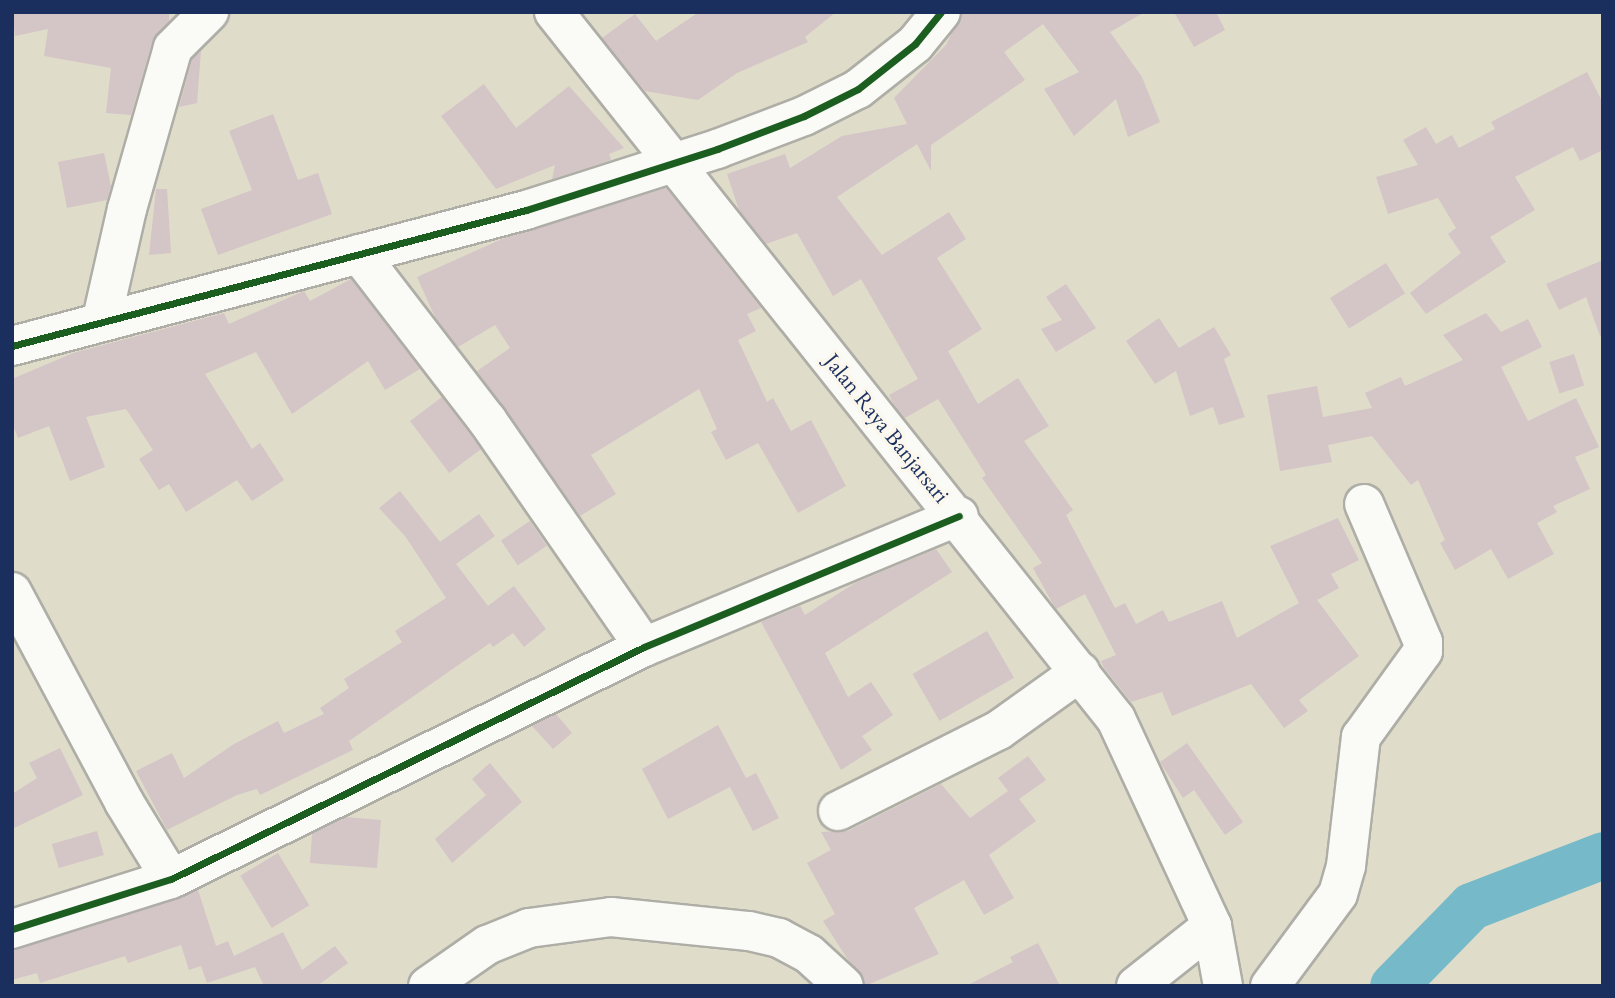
<!DOCTYPE html>
<html>
<head>
<meta charset="utf-8">
<style>
	body { margin:0 }
	#map { position:relative; width:1615px; height:998px; overflow:hidden; background:#e0dcca; font-family:"EB Garamond",serif }
	div>[style] { position:absolute }
	[style*='--x'] { left:calc(var(--x)*1px); top:calc(var(--y)*1px); width:calc(var(--w)*1px); rotate:calc(var(--a)*1deg) }
	.river>* { height:47px; margin:-23.5px; padding:0 23.5px; transform-origin:23.5px; border-radius:23.5px; background:#76bac9 }
	.building>* { inset:0; background:#d4c5c7; transform-origin:0 0 }
	.roads { filter:drop-shadow(2px 0 #aeaea7) drop-shadow(-2px 0 #aeaea7) drop-shadow(0 2px #aeaea7) drop-shadow(0 -2px #aeaea7) }
	.minor>* { height:38px; margin:-19px; padding:0 19px; transform-origin:19px; border-radius:19px; background:#fafaf7 }
	.highway>* { height:38px; margin:-19px; padding:0 19px; transform-origin:19px; border-radius:19px; background:#fafaf7 }
	.cycleway>* { height:7px; margin:-3.5px; padding:0 3.5px; transform-origin:3.5px; border-radius:3.5px; background:#1b5e20 }
	span { translate:-50% -50%; white-space:nowrap; text-align:center; line-height:1.15; -webkit-text-stroke:7px #fbf7ec; paint-order:stroke }
	.street-label { font-size:23px; color:#1b2f5e }
	.frame { position:absolute; inset:0; border:14px solid #1b2f5e; pointer-events:none }
</style>
</head>
<body>
<div id="map">
	<div class="river">
		<div style="--x:1393;--y:986;--w:112;--a:-45.7"></div>
		<div style="--x:1471;--y:906;--w:142;--a:-21.1"></div>
	</div>
	<div class="building">
		<div style="clip-path:polygon(12px 12px,169px 12px,169px 21px,152px 42px,131px 115px,106px 113px,111px 68px,44px 56px,48px 29px,15px 36px)"></div>
		<div style="clip-path:polygon(699px 12px,836px 12px,805px 37px,808px 42px,737px 73px,698px 100px,645px 91px,602px 38px,635px 14px,656px 41px)"></div>
		<div style="clip-path:polygon(962px 12px,1145px 12px,1110px 32px,1142px 77px,1160px 122px,1128px 137px,1116px 99px,1074px 136px,1044px 89px,1079px 72px,1043px 24px,1004px 52px,1025px 80px,931px 145px,931px 171px,917px 144px,837px 197px,882px 255px,949px 212px,966px 239px,937px 258px,982px 329px,948px 351px,978px 404px,1018px 378px,1049px 426px,1024px 441px,1073px 510px,1066px 515px,1115px 608px,1125px 603px,1136px 624px,1163px 610px,1169px 622px,1222px 601px,1237px 638px,1299px 603px,1270px 546px,1338px 518px,1359px 560px,1331px 574px,1339px 588px,1317px 600px,1359px 656px,1299px 700px,1308px 711px,1284px 728px,1251px 684px,1172px 716px,1162px 692px,1131px 702px,1104px 668px,1101px 661px,1116px 655px,1085px 594px,1056px 609px,1053px 604px,1033px 568px,1042px 563px,982px 478px,986px 475px,938px 399px,905px 418px,896px 408px,889px 395px,918px 379px,861px 279px,833px 296px,797px 233px,766px 244px,739px 210px,727px 174px,785px 154px,790px 168px,842px 136px,907px 124px,894px 98px,946px 45px)"></div>
		<div style="clip-path:polygon(1174px 12px,1216px 12px,1225px 30px,1194px 47px)"></div>
		<div style="clip-path:polygon(201px 51px,197px 103px,179px 107px,192px 59px)"></div>
		<div style="clip-path:polygon(1587px 72px,1603px 103px,1603px 150px,1580px 161px,1573px 147px,1515px 177px,1535px 210px,1490px 237px,1506px 262px,1426px 314px,1410px 293px,1461px 253px,1448px 234px,1456px 228px,1438px 198px,1388px 214px,1376px 177px,1418px 165px,1403px 140px,1426px 127px,1436px 144px,1452px 135px,1459px 148px,1495px 129px,1491px 122px)"></div>
		<div style="clip-path:polygon(484px 84px,516px 128px,569px 86px,624px 148px,609px 154px,611px 160px,552px 179px,555px 165px,496px 189px,441px 116px)"></div>
		<div style="clip-path:polygon(273px 114px,298px 180px,318px 173px,332px 214px,218px 255px,201px 209px,252px 190px,229px 131px)"></div>
		<div style="clip-path:polygon(104px 153px,111px 186px,107px 200px,67px 208px,58px 162px)"></div>
		<div style="clip-path:polygon(666px 188px,761px 308px,747px 314px,756px 331px,738px 340px,767px 402px,773px 398px,791px 431px,811px 420px,846px 486px,798px 513px,758px 443px,726px 460px,711px 432px,717px 429px,699px 389px,591px 455px,616px 494px,580px 516px,477px 371px,510px 348px,495px 325px,458px 347px,435px 317px,417px 277px,502px 239px)"></div>
		<div style="clip-path:polygon(156px 189px,167px 189px,171px 253px,149px 255px)"></div>
		<div style="clip-path:polygon(1603px 260px,1603px 335px,1600px 336px,1586px 297px,1559px 310px,1546px 284px)"></div>
		<div style="left:1386px;top:263px;width:36px;height:66px;rotate:58deg"></div>
		<div style="clip-path:polygon(351px 279px,420px 369px,385px 390px,368px 361px,292px 414px,256px 352px,205px 374px,252px 449px,260px 443px,284px 480px,252px 501px,237px 480px,186px 512px,169px 484px,159px 490px,139px 459px,153px 450px,126px 409px,86px 417px,105px 467px,70px 481px,49px 426px,18px 438px,12px 423px,12px 379px,73px 353px,224px 313px,229px 324px,304px 291px,310px 301px)"></div>
		<div style="clip-path:polygon(1066px 284px,1096px 328px,1056px 352px,1041px 329px,1062px 320px,1046px 297px)"></div>
		<div style="clip-path:polygon(1486px 313px,1501px 332px,1528px 319px,1542px 347px,1501px 367px,1528px 421px,1576px 398px,1599px 447px,1575px 457px,1590px 489px,1553px 506px,1557px 512px,1537px 523px,1554px 554px,1508px 579px,1491px 549px,1455px 570px,1440px 543px,1445px 540px,1418px 480px,1411px 485px,1372px 436px,1328px 445px,1332px 462px,1280px 471px,1267px 395px,1317px 386px,1323px 417px,1372px 408px,1365px 393px,1401px 377px,1405px 386px,1463px 360px,1443px 335px)"></div>
		<div style="clip-path:polygon(1159px 318px,1179px 348px,1214px 327px,1231px 355px,1224px 359px,1245px 417px,1219px 425px,1213px 407px,1190px 416px,1176px 371px,1155px 384px,1126px 341px)"></div>
		<div style="left:1574px;top:354px;width:33px;height:26px;rotate:72deg"></div>
		<div style="left:442px;top:397px;width:65px;height:40px;rotate:53deg"></div>
		<div style="clip-path:polygon(400px 491px,440px 542px,479px 514px,495px 536px,456px 564px,488px 606px,514px 586px,546px 629px,524px 647px,513px 633px,493px 647px,490px 643px,349px 741px,353px 750px,260px 795px,257px 789px,237px 795px,167px 830px,136px 771px,172px 753px,184px 778px,234px 744px,278px 721px,284px 733px,324px 714px,320px 708px,349px 688px,344px 679px,402px 642px,395px 631px,446px 598px,405px 536px,379px 508px)"></div>
		<div style="left:530px;top:521px;width:30px;height:35px;rotate:56deg"></div>
		<div style="clip-path:polygon(936px 549px,952px 572px,825px 653px,848px 697px,871px 682px,893px 715px,862px 736px,872px 750px,841px 770px,761px 622px,800px 606px,805px 615px,855px 583px)"></div>
		<div style="left:987px;top:631px;width:54px;height:86px;rotate:60deg"></div>
		<div style="clip-path:polygon(556px 714px,572px 733px,553px 749px,532px 726px)"></div>
		<div style="clip-path:polygon(718px 725px,746px 778px,756px 773px,779px 818px,753px 831px,730px 787px,668px 819px,642px 769px)"></div>
		<div style="clip-path:polygon(1187px 743px,1243px 822px,1225px 835px,1194px 790px,1183px 798px,1160px 762px)"></div>
		<div style="clip-path:polygon(60px 748px,83px 795px,12px 829px,12px 794px,37px 778px,29px 763px)"></div>
		<div style="clip-path:polygon(1028px 756px,1046px 780px,1019px 799px,1036px 821px,989px 855px,1014px 898px,984px 915px,964px 880px,914px 908px,939px 954px,865px 986px,823px 921px,835px 914px,807px 863px,831px 850px,821px 832px,848px 831px,941px 784px,970px 818px,1008px 791px,998px 778px)"></div>
		<div style="clip-path:polygon(490px 763px,522px 802px,452px 863px,435px 839px,486px 795px,472px 779px)"></div>
		<div style="clip-path:polygon(346px 817px,381px 820px,377px 868px,310px 863px,312px 834px)"></div>
		<div style="left:97px;top:831px;width:25px;height:47px;rotate:74deg"></div>
		<div style="left:278px;top:853px;width:61px;height:44px;rotate:59deg"></div>
		<div style="clip-path:polygon(198px 890px,216px 946px,228px 941px,234px 956px,283px 932px,302px 970px,335px 946px,348px 963px,317px 986px,264px 986px,255px 967px,207px 983px,201px 966px,189px 970px,181px 945px,128px 963px,125px 956px,40px 983px,37px 973px,12px 980px,12px 950px)"></div>
		<div style="clip-path:polygon(1038px 943px,1060px 986px,966px 986px,1013px 962px,1010px 957px)"></div>
	</div>
	<div class="roads">
		<div class="minor">
			<div style="--x:359;--y:254;--w:210;--a:52.4"></div>
			<div style="--x:487;--y:420;--w:276;--a:55.3"></div>
			<div style="--x:102;--y:319;--w:113;--a:-77.2"></div>
			<div style="--x:127;--y:209;--w:167;--a:-74.1"></div>
			<div style="--x:173;--y:48;--w:51;--a:-45"></div>
			<div style="--x:12;--y:346;--w:532;--a:-14.82"></div>
			<div style="--x:526;--y:210;--w:201;--a:-17.7"></div>
			<div style="--x:717;--y:149;--w:93;--a:-20.8"></div>
			<div style="--x:804;--y:116;--w:60;--a:-26.6"></div>
			<div style="--x:858;--y:89;--w:73;--a:-38.3"></div>
			<div style="--x:915;--y:44;--w:41;--a:-50.9"></div>
			<div style="--x:12;--y:592;--w:238;--a:61.9"></div>
			<div style="--x:124;--y:802;--w:90;--a:58.6"></div>
			<div style="--x:838;--y:811;--w:180;--a:-26.7"></div>
			<div style="--x:999;--y:730;--w:100;--a:-35.6"></div>
			<div style="--x:12;--y:929;--w:167;--a:-17.5"></div>
			<div style="--x:171;--y:879;--w:527;--a:-26.13"></div>
			<div style="--x:644;--y:647;--w:341;--a:-22.6"></div>
			<div style="--x:428;--y:986;--w:72;--a:-34.8"></div>
			<div style="--x:487;--y:945;--w:45;--a:-22"></div>
			<div style="--x:529;--y:928;--w:83;--a:-7.6"></div>
			<div style="--x:611;--y:917;--w:139;--a:5.8"></div>
			<div style="--x:749;--y:931;--w:31;--a:13"></div>
			<div style="--x:779;--y:938;--w:34;--a:28"></div>
			<div style="--x:809;--y:954;--w:47;--a:42.4"></div>
			<div style="--x:1136;--y:986;--w:97;--a:-38.3"></div>
			<div style="--x:1270;--y:986;--w:114;--a:-53.5"></div>
			<div style="--x:1338;--y:894;--w:29;--a:-74"></div>
			<div style="--x:1346;--y:866;--w:130;--a:-83.4"></div>
			<div style="--x:1361;--y:737;--w:106;--a:-54.2"></div>
			<div style="--x:1423;--y:651;--w:9;--a:-90"></div>
			<div style="--x:1423;--y:642;--w:150;--a:-113.1"></div>
		</div>
		<div class="highway">
			<div style="--x:554;--y:12;--w:903;--a:51.52"></div>
			<div style="--x:1116;--y:719;--w:228;--a:65.1"></div>
			<div style="--x:1212;--y:926;--w:61;--a:79.6"></div>
		</div>
	</div>
	<div class="cycleway">
		<div style="--x:12;--y:346;--w:532;--a:-14.82"></div>
		<div style="--x:526;--y:210;--w:201;--a:-17.7"></div>
		<div style="--x:717;--y:149;--w:93;--a:-20.8"></div>
		<div style="--x:804;--y:116;--w:60;--a:-26.6"></div>
		<div style="--x:858;--y:89;--w:73;--a:-38.3"></div>
		<div style="--x:915;--y:44;--w:41;--a:-50.9"></div>
		<div style="--x:12;--y:929;--w:167;--a:-17.5"></div>
		<div style="--x:171;--y:879;--w:527;--a:-26.13"></div>
		<div style="--x:644;--y:647;--w:341;--a:-22.6"></div>
	</div>
	<div class="street-label">
		<span style="left:887px;top:428px;rotate:51deg">Jalan Raya Banjarsari</span>
	</div>
	<div class="frame"></div>
</div>
</body>
</html>
